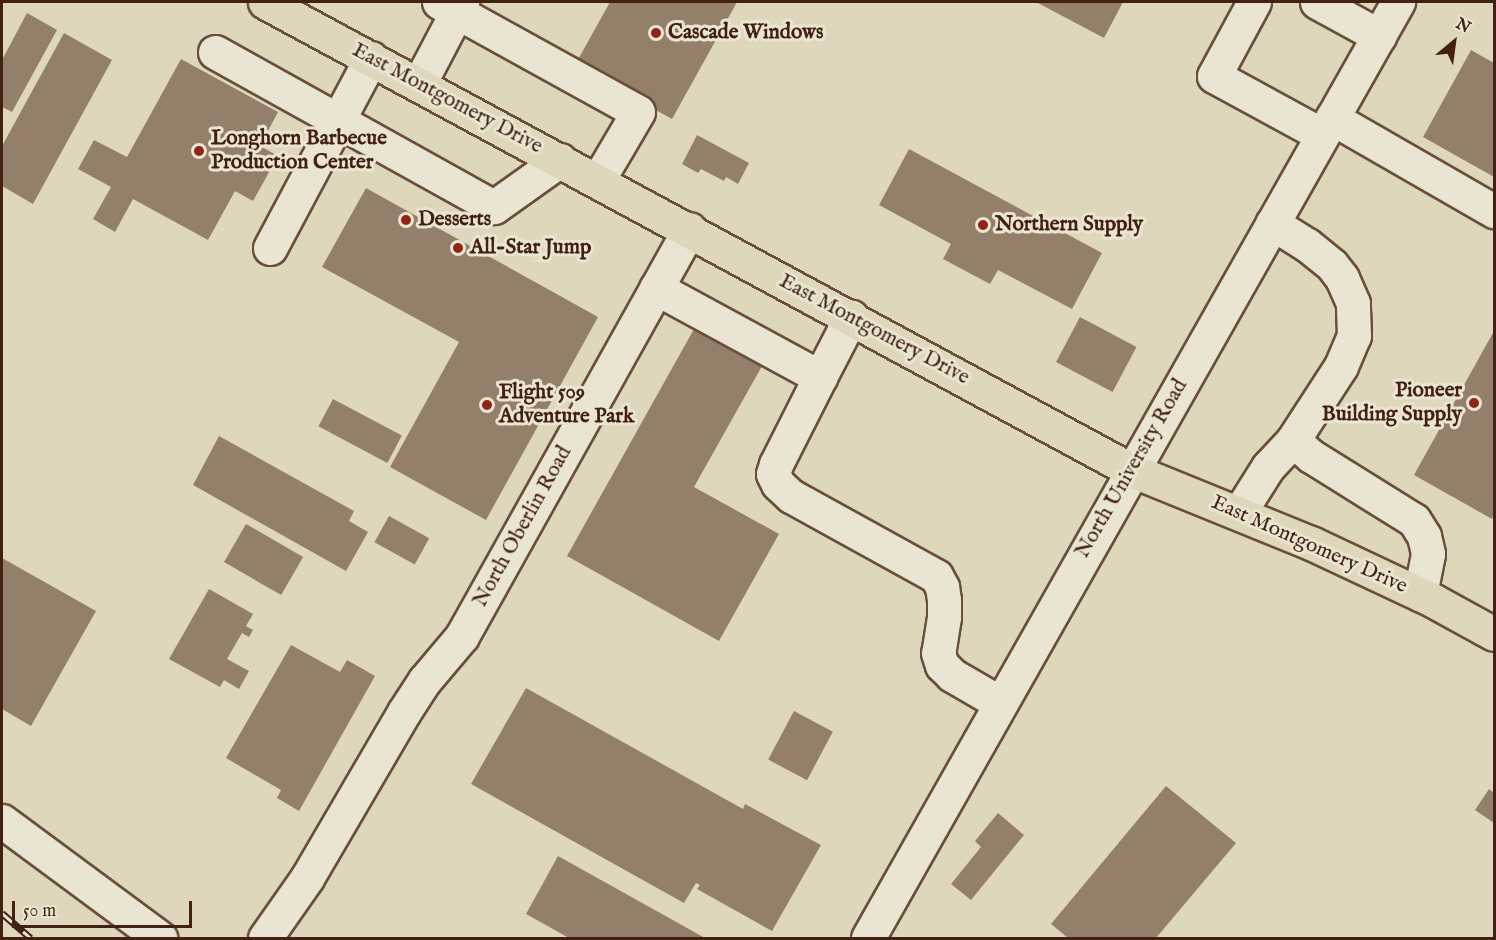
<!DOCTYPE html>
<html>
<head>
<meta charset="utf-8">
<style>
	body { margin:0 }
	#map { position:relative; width:1496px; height:940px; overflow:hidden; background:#dfd7bb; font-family:"IM FELL English",serif }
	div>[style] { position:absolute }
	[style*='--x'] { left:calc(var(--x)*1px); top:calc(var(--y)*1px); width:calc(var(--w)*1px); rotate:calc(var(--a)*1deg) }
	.building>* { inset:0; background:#94806a; transform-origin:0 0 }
	.roads { filter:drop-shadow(2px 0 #6a4e3c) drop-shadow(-2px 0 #6a4e3c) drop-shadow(0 2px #6a4e3c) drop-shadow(0 -2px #6a4e3c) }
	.minor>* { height:33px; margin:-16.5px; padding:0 16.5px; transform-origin:16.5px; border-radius:16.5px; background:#eae5d3 }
	.major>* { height:33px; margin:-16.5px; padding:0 16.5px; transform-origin:16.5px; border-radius:16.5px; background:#dfd7bb }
	.rail>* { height:7px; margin-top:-3.5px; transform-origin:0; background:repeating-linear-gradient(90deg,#eae5d3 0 14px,#432112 0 28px); box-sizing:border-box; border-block:2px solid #432112 }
	.dots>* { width:16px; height:16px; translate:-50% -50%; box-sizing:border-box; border:3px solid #eae5d3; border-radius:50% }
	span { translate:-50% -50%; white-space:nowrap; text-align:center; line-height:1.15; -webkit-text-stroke:6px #eae5d3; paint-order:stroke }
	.poi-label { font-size:21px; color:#432112; font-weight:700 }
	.left { translate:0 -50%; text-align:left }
	.right { translate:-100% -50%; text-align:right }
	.street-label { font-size:21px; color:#432112 }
	.frame { position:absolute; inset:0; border:3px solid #432112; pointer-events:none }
	.north { position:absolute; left:1424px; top:12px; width:60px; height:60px; -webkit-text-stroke:4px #eae5d3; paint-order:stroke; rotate:29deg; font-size:16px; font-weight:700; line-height:24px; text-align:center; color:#432112 }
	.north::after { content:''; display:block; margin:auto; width:21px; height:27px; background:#432112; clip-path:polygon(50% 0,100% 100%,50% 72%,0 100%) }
	.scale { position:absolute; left:12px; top:901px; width:180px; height:27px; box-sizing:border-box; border:3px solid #432112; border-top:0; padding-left:8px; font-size:18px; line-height:21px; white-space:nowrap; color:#432112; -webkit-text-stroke:4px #eae5d3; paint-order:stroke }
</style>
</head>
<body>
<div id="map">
	<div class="building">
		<div style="clip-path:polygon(610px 2px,737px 2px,672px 119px,575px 65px)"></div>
		<div style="clip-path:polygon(1036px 2px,1123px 2px,1104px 38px)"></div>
		<div style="clip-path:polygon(27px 13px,57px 30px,12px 112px,2px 107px,2px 60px)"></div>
		<div style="clip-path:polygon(64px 33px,112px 60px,33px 204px,2px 186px,2px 146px)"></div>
		<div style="clip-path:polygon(1471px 50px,1494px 63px,1494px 177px,1423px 137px)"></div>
		<div style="clip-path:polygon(181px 59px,278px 112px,260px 146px,278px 156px,253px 201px,235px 191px,208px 240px,133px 199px,115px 232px,93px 219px,111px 187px,78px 169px,94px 140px,127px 157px)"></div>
		<div style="clip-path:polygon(697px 135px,749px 163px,738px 184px,726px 177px,724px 181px,701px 169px,698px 173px,682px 164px)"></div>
		<div style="clip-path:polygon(909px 149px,1102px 253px,1072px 309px,998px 270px,990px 284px,943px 259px,951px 244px,879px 205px)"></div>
		<div style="clip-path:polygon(366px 188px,598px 317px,486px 520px,390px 467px,459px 342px,322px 267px)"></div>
		<div style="left:1080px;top:317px;width:64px;height:51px;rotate:28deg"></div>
		<div style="clip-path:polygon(694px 329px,762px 366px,694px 487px,779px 534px,719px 641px,567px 556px)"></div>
		<div style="clip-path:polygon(1494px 331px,1494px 514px,1492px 519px,1414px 475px)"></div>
		<div style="left:333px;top:399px;width:78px;height:31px;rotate:28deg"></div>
		<div style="clip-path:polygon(219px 436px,354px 511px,349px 521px,368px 532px,346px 571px,193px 485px)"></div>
		<div style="left:389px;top:516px;width:46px;height:30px;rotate:29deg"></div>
		<div style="left:246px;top:524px;width:66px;height:44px;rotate:30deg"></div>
		<div style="clip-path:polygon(2px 558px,96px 611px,31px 726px,2px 709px)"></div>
		<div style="clip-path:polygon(209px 589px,253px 614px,246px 626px,253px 630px,249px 637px,242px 633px,227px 659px,249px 671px,239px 689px,224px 680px,220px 687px,169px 659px)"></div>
		<div style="clip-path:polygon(291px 645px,340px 672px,347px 660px,375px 676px,299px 811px,277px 798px,281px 790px,226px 758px)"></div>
		<div style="clip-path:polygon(526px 688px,743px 809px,745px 804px,821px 845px,772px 931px,697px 889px,700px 885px,696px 883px,684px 903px,471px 784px)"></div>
		<div style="left:794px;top:711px;width:44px;height:55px;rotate:28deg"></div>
		<div style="clip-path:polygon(1166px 786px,1236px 843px,1156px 938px,1068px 938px,1051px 924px)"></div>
		<div style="clip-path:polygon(1489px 789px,1494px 793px,1494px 823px,1475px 810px)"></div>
		<div style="clip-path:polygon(998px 813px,1024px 835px,971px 900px,951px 884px,981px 847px,975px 841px)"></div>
		<div style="clip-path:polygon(558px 856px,705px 938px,569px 938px,526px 914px)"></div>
	</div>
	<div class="roads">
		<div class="minor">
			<div style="--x:439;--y:2;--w:227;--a:28.9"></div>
			<div style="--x:638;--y:112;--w:79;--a:120.5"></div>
			<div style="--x:1254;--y:2;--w:84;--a:118.4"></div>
			<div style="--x:1214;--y:76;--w:123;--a:28.6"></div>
			<div style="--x:1317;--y:2;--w:71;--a:28.7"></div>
			<div style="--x:215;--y:52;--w:319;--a:29.1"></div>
			<div style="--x:494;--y:207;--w:81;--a:-35.5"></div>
			<div style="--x:419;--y:84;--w:93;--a:-62.3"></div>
			<div style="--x:1332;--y:118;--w:187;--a:29.9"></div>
			<div style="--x:270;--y:248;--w:215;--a:-62"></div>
			<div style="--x:656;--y:288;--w:187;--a:28.5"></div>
			<div style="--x:820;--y:377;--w:68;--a:-62.7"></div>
			<div style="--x:820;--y:377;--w:97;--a:116.8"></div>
			<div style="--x:776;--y:464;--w:10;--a:107"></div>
			<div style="--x:773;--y:474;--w:11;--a:63"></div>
			<div style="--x:778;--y:484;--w:18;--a:43"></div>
			<div style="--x:791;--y:496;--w:166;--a:28.9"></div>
			<div style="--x:936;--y:576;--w:13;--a:61"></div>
			<div style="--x:942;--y:587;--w:13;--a:81"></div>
			<div style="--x:944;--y:600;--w:17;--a:90"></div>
			<div style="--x:944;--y:617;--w:36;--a:99"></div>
			<div style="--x:938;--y:653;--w:13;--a:72"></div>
			<div style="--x:942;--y:665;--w:14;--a:45"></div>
			<div style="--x:952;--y:675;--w:56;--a:30.3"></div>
			<div style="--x:1293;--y:440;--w:24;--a:42"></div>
			<div style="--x:1311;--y:456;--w:121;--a:31.9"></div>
			<div style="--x:1414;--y:520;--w:19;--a:58"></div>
			<div style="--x:1424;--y:536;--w:18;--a:77"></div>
			<div style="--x:1428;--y:554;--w:41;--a:101.3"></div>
			<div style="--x:1239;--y:513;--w:54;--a:-57.8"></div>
			<div style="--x:1268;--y:467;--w:37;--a:-47"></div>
			<div style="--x:1293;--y:440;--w:88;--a:-57"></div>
			<div style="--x:1341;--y:366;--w:33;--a:-67"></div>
			<div style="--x:1354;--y:336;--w:33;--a:-92"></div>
			<div style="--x:1353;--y:303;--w:27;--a:-114"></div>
			<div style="--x:1342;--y:278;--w:16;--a:-128"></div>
			<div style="--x:1332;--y:265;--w:32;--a:-141"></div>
			<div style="--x:1307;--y:245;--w:41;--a:-147.8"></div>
			<div style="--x:2;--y:821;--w:197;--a:36.5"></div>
			<div style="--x:265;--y:938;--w:73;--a:-55"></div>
			<div style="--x:307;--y:878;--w:192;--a:-59.7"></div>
			<div style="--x:404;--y:712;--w:38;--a:-57"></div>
			<div style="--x:425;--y:680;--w:57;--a:-49.9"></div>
			<div style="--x:462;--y:636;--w:466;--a:-60.8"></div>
			<div style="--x:868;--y:938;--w:1076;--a:-60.48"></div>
		</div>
		<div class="major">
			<div style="--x:265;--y:2;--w:984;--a:28.39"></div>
			<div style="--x:1131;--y:470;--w:194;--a:22.1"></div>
			<div style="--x:1311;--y:543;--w:136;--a:25.2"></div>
			<div style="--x:1434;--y:601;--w:68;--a:28.8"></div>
		</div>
	</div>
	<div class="rail">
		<div style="--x:2;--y:913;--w:38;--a:41"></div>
	</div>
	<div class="dots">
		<div style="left:656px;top:33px;background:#8f2418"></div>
		<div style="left:199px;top:151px;background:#8f2418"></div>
		<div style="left:406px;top:220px;background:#8f2418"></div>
		<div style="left:983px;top:225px;background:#8f2418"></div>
		<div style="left:458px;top:248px;background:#8f2418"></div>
		<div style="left:1474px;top:403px;background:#8f2418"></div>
		<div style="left:487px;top:405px;background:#8f2418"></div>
	</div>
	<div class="poi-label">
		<span class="left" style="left:668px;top:33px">Cascade Windows</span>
		<span class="left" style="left:211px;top:151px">Longhorn Barbecue<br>Production Center</span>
		<span class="left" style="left:418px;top:220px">Desserts</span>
		<span class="left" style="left:995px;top:225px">Northern Supply</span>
		<span class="left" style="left:470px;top:248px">All-Star Jump</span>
		<span class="right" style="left:1462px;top:403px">Pioneer<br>Building Supply</span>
		<span class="left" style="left:499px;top:405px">Flight 509<br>Adventure Park</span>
	</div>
	<div class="street-label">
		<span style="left:447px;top:99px;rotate:28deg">East Montgomery Drive</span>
		<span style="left:874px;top:330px;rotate:28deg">East Montgomery Drive</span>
		<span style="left:1132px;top:469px;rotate:-60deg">North University Road</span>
		<span style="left:523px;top:527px;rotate:-61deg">North Oberlin Road</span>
		<span style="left:1309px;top:545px;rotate:24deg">East Montgomery Drive</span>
	</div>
	<div class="frame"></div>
	<div class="north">N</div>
	<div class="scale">50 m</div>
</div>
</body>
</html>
